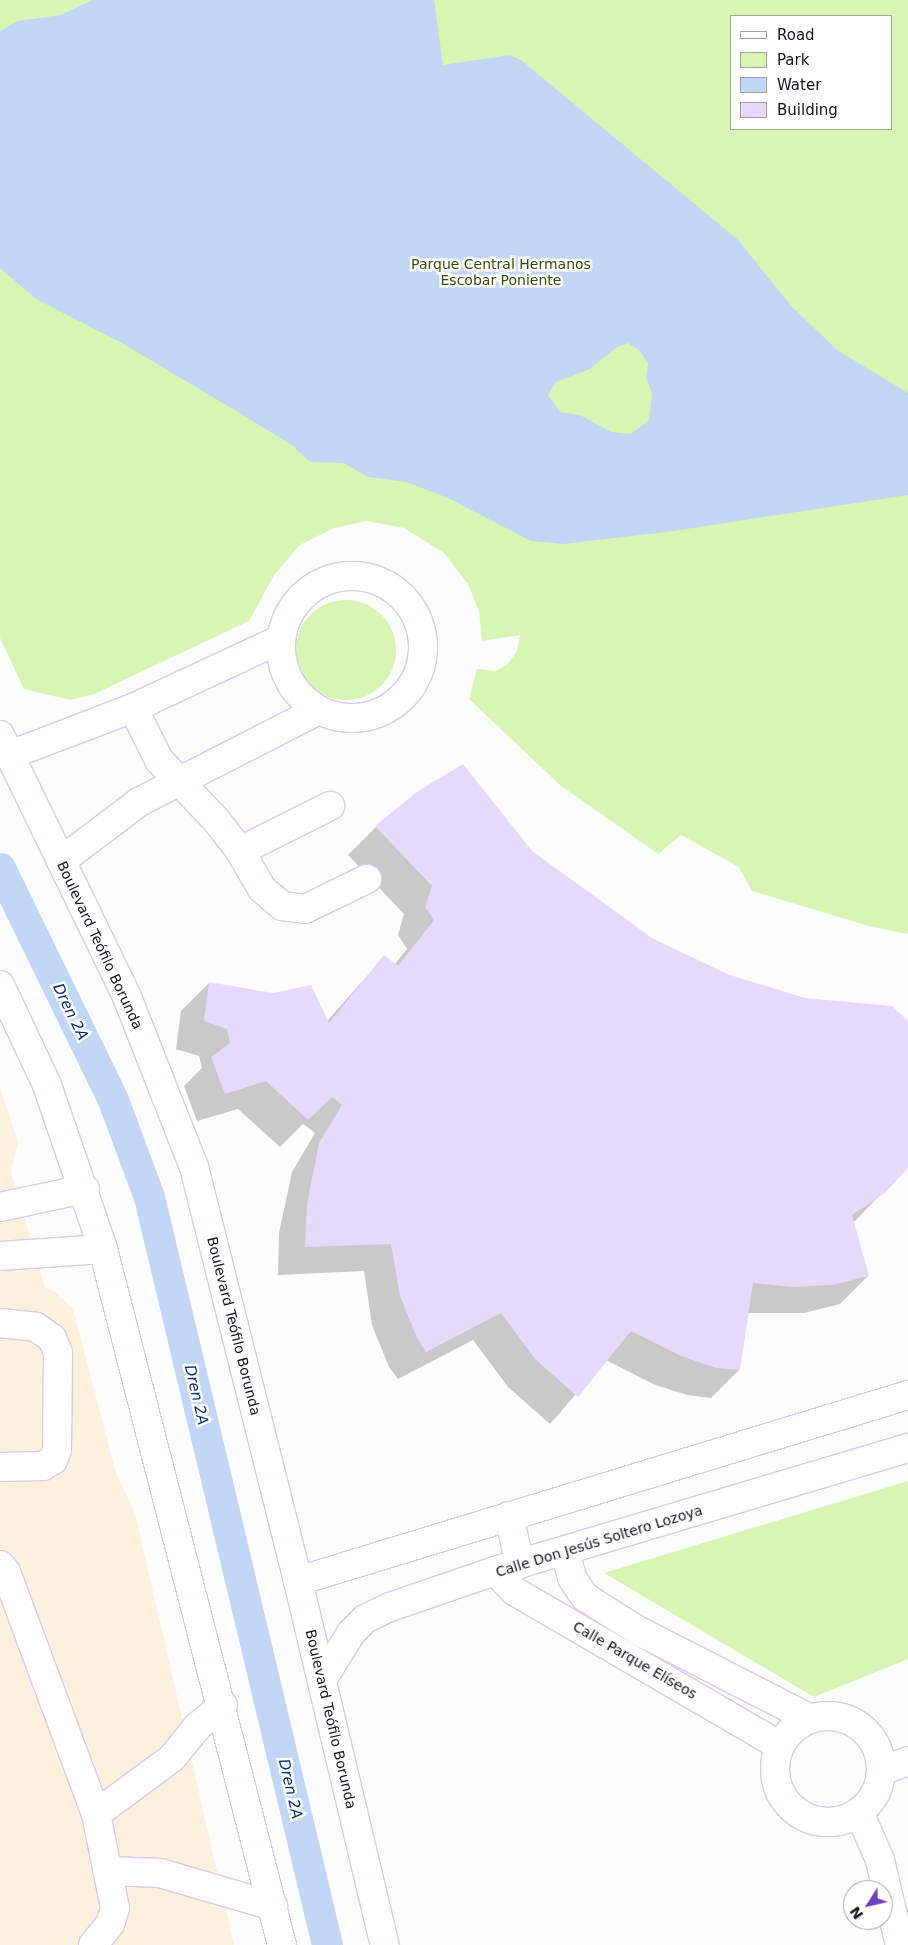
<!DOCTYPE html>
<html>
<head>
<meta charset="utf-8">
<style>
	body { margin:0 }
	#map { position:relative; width:908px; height:1945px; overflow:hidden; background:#fcfcfc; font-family:"DejaVu Sans",sans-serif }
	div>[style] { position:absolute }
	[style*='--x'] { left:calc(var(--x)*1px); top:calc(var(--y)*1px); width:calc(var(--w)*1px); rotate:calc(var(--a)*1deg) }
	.industrial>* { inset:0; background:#fbf1dc }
	.green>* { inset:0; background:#d8f5b3 }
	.round { border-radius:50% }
	.water>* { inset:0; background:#c2d6f6 }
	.shadow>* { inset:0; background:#0003 }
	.canal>* { height:31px; margin:-15.5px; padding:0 15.5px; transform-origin:15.5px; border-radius:15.5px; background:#c2d6f6 }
	.building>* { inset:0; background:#e5d9fc }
	.roads { filter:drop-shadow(1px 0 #d8cbee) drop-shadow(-1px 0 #d8cbee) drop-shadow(0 1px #d8cbee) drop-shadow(0 -1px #d8cbee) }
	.minor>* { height:28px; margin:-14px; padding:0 14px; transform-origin:14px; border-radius:14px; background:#fff }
	.minor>.ring { margin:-14px; padding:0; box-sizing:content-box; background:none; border:28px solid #fff; border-radius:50% }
	.major>* { height:28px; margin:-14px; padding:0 14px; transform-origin:14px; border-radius:14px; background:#fff }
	span { translate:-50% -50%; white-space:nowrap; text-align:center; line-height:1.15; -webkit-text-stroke:5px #fff; paint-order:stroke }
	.park-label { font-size:14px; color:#374d0b }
	.street-label { font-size:14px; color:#16121d }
	.water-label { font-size:15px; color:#012e70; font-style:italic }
	.legend { position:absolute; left:730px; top:15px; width:162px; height:115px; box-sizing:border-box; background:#fff; border:1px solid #a2a0a5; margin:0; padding:6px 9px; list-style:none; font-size:15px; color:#16121d }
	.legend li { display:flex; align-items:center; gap:10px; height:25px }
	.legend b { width:25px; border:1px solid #a2a0a5 }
	.north { position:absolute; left:843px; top:1880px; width:50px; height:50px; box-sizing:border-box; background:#fff; border:1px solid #a2a0a5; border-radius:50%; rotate:235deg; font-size:14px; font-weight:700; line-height:20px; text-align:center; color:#16121d }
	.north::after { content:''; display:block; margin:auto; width:18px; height:22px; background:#703fb7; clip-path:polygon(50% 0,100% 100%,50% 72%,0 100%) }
</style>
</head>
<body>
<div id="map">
	<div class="industrial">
		<div style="clip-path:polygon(0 1088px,18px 1142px,11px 1172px,45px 1287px,56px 1292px,73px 1309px,116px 1473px,135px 1513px,234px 1945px,0 1945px)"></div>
	</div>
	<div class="green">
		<div style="clip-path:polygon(evenodd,0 0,908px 0,908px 934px,872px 927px,752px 891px,739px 867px,681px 835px,658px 854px,560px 785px,469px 699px,477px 669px,496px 671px,508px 664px,517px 651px,520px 635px,482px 641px,479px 611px,468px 584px,444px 553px,404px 528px,367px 521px,334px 528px,300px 545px,274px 575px,249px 621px,94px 694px,70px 700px,24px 689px,0 638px,0 0,732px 16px,892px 16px,892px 129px,732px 129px,732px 16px)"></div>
		<div class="round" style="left:296px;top:600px;width:100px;height:100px"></div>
		<div style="clip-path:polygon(908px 1481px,908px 1659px,814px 1697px,604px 1573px)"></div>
	</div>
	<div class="water">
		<div style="clip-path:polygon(evenodd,92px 0,434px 0,443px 65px,510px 55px,521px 60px,738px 240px,792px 307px,837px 350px,908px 393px,908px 495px,666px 532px,563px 544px,531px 541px,448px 498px,406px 482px,368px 477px,344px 463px,310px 462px,293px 446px,243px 415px,120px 342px,36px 299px,0 268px,0 31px,18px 21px,61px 15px,92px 0,628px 343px,640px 351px,648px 363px,646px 378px,652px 393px,649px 420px,631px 434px,611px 432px,580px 415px,560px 412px,548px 395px,556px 382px,590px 369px,617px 347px,628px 343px)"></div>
	</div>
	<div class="shadow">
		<div style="clip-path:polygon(376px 827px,531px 852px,651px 939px,727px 976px,805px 999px,908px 1022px,908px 1166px,853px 1223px,868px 1276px,840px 1304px,804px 1313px,747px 1313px,739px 1370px,711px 1398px,687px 1395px,653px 1384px,606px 1360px,550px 1424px,508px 1387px,473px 1340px,398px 1379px,389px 1367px,372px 1325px,364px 1271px,278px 1275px,279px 1233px,292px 1172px,315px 1133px,303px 1124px,280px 1147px,238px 1109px,197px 1121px,184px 1086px,202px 1068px,199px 1056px,176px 1049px,181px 1011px,209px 983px,327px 1021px,384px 957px,394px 965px,407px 949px,398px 935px,404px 914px,348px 855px)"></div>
	</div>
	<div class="canal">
		<div style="--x:0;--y:868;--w:258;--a:64"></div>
		<div style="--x:113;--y:1100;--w:103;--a:69.6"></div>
		<div style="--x:149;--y:1197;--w:769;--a:76.61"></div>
	</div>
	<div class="building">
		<div style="clip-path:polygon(463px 764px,532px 851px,652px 938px,727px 974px,805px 998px,892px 1006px,908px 1021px,908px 1168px,885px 1193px,852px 1215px,869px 1276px,832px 1285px,792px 1287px,753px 1283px,740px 1370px,716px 1368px,681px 1356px,631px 1331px,578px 1397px,535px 1359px,501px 1313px,426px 1352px,417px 1338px,400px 1296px,391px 1244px,305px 1247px,307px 1204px,319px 1143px,342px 1105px,332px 1097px,308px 1120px,266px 1081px,225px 1094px,211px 1057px,230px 1043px,227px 1029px,204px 1021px,209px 982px,273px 993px,311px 985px,329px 1023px,384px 955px,398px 966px,434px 920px,425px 907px,432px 886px,375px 826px,418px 791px)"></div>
	</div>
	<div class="roads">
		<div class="minor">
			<div class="ring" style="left:281px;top:576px;width:114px;height:114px"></div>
			<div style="--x:133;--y:708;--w:58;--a:63.4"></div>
			<div style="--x:159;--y:760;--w:83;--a:46.5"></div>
			<div style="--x:216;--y:820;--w:39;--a:52"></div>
			<div style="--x:240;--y:851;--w:44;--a:59.9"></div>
			<div style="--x:262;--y:889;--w:26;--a:40"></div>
			<div style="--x:282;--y:906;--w:23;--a:7"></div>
			<div style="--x:305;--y:909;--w:69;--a:-25.8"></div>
			<div style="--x:10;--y:755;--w:132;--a:-20.9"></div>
			<div style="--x:133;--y:708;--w:163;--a:-25"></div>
			<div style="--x:240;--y:851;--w:101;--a:-26.6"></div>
			<div style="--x:61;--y:861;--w:98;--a:-37.1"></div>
			<div style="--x:139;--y:802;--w:202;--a:-27.1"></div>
			<div style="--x:0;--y:1207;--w:87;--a:-12"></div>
			<div style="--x:0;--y:1256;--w:103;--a:-3.9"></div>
			<div style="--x:0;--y:1323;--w:36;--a:6"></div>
			<div style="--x:36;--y:1327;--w:19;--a:35"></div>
			<div style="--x:52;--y:1338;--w:16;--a:68"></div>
			<div style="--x:58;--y:1353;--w:97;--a:90.6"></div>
			<div style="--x:57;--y:1450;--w:11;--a:112"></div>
			<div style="--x:53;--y:1460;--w:12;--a:149"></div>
			<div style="--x:43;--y:1466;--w:43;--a:178.7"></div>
			<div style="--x:509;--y:1516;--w:49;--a:77.1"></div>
			<div style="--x:565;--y:1551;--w:28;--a:75"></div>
			<div style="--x:572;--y:1578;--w:23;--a:56"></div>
			<div style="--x:585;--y:1597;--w:62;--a:32.4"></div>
			<div style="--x:637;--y:1630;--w:193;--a:27.1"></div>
			<div style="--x:0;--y:1565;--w:9;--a:49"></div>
			<div style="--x:6;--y:1572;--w:258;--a:69.6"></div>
			<div style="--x:96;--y:1814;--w:96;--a:78.6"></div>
			<div style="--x:115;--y:1908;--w:17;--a:107"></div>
			<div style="--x:110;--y:1924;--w:27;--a:129"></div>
			<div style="--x:495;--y:1571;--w:28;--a:46"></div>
			<div style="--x:514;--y:1591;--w:306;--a:30.2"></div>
			<div style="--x:298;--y:1581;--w:638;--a:-16.96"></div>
			<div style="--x:322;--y:1680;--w:55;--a:-58.3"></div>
			<div style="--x:351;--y:1633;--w:20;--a:-45"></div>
			<div style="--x:365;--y:1619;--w:28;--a:-26"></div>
			<div style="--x:390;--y:1607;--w:111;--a:-18.9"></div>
			<div style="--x:495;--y:1571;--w:431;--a:-16.6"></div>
			<div class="ring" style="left:775px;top:1716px;width:78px;height:78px"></div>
			<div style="--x:881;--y:1771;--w:29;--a:-20"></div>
			<div style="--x:859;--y:1812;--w:52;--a:66.4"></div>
			<div style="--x:880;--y:1860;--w:87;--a:76.8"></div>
			<div style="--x:96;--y:1814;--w:94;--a:-36.4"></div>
			<div style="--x:172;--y:1758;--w:40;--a:-51"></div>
			<div style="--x:197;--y:1727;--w:34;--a:-40"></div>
			<div style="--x:110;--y:1871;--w:50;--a:2.3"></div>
			<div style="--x:160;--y:1873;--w:118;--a:16.3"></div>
		</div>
		<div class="major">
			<div style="--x:0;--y:735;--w:291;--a:64.1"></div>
			<div style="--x:127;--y:997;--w:183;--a:68.5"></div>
			<div style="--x:194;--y:1167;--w:427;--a:75.9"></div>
			<div style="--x:298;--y:1581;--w:374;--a:76.6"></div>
			<div style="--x:0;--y:985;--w:110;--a:64.8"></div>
			<div style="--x:47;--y:1085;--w:173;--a:71.1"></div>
			<div style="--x:103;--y:1249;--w:719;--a:75.58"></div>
		</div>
	</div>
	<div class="park-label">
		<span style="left:501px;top:272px">Parque Central Hermanos<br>Escobar Poniente</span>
	</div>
	<div class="street-label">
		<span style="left:100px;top:945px;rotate:65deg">Boulevard Teófilo Borunda</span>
		<span style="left:234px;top:1326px;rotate:76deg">Boulevard Teófilo Borunda</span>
		<span style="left:599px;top:1541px;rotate:-17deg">Calle Don Jesús Soltero Lozoya</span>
		<span style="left:635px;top:1660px;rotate:30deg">Calle Parque Elíseos</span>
		<span style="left:331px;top:1719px;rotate:77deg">Boulevard Teófilo Borunda</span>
	</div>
	<div class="water-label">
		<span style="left:70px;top:1012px;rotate:64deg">Dren 2A</span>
		<span style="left:196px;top:1395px;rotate:77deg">Dren 2A</span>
		<span style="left:290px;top:1789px;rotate:77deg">Dren 2A</span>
	</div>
	<ul class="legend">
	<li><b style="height:6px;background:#fff"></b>Road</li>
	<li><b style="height:14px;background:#d8f5b3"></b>Park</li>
	<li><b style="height:14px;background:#c2d6f6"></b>Water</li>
	<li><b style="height:14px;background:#e5d9fc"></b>Building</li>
	</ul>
	<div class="north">N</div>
</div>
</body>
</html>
